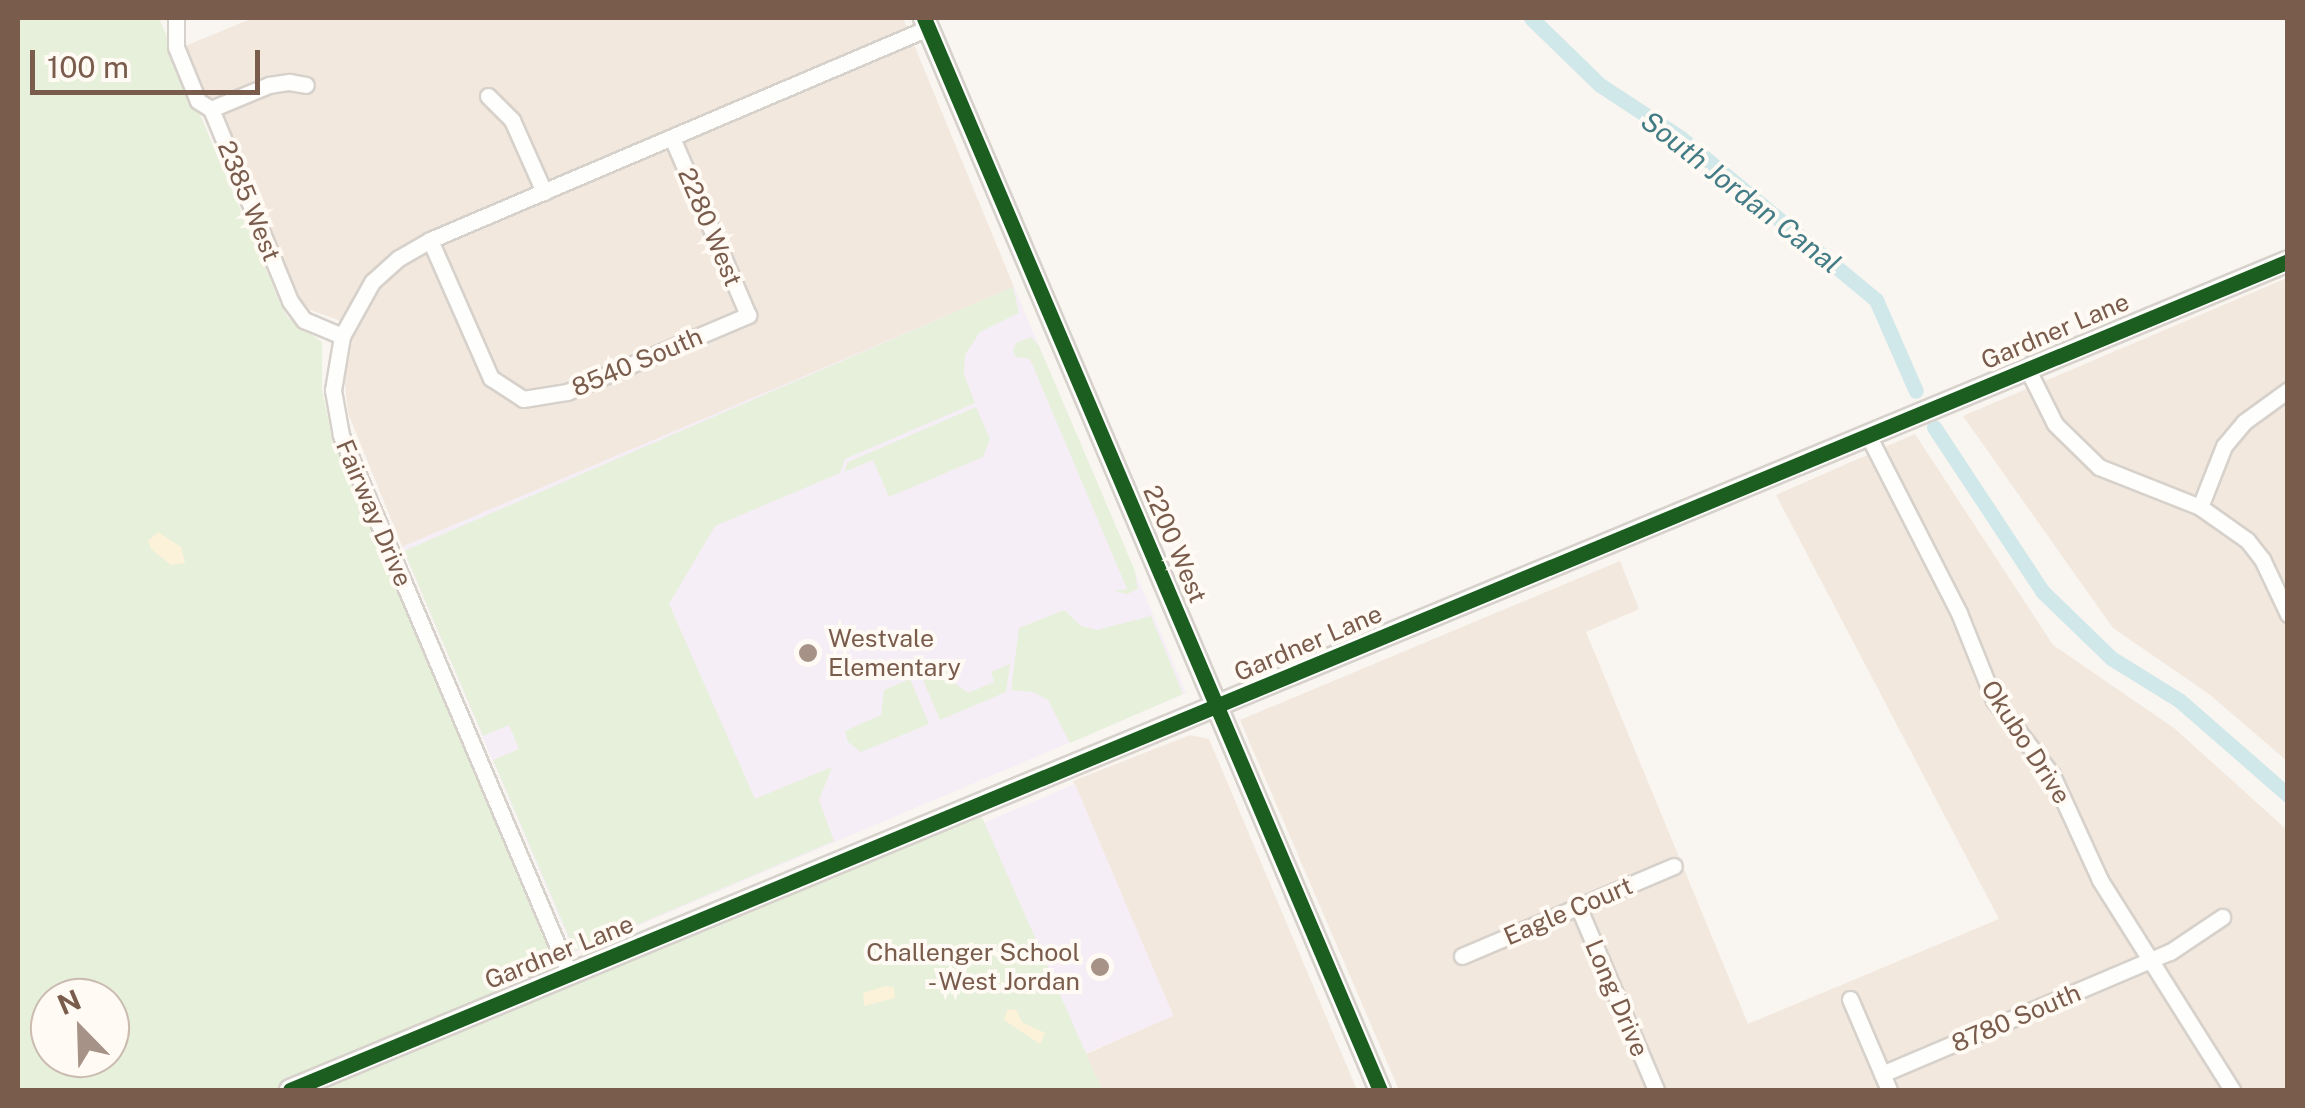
<!DOCTYPE html>
<html>
<head>
<meta charset="utf-8">
<style>
	body { margin:0 }
	#map { position:relative; width:2305px; height:1108px; overflow:hidden; background:#f9f5f0; font-family:"Public Sans",sans-serif }
	div>[style] { position:absolute }
	[style*='--x'] { left:calc(var(--x)*1px); top:calc(var(--y)*1px); width:calc(var(--w)*1px); rotate:calc(var(--a)*1deg) }
	.residential>* { inset:0; background:#f2e8de }
	.education>* { inset:0; background:#f6eef6; transform-origin:0 0 }
	.green>* { inset:0; background:#e7f0db }
	.sand>* { inset:0; background:#fbf2d9 }
	.canal>* { height:15px; margin:-7.5px; padding:0 7.5px; transform-origin:7.5px; border-radius:7.5px; background:#d0e8ea }
	.roads { filter:drop-shadow(2px 0 #d7d1cb) drop-shadow(-2px 0 #d7d1cb) drop-shadow(0 2px #d7d1cb) drop-shadow(0 -2px #d7d1cb) }
	.minor>* { height:15px; margin:-7.5px; padding:0 7.5px; transform-origin:7.5px; border-radius:7.5px; background:#fefefd }
	.tertiary>* { height:20px; margin:-10px; padding:0 10px; transform-origin:10px; border-radius:10px; background:#fefefd }
	.cycleway>* { height:15px; margin:-7.5px; padding:0 7.5px; transform-origin:7.5px; border-radius:7.5px; background:#1b5e20 }
	.dots>* { width:28px; height:28px; translate:-50% -50%; box-sizing:border-box; border:5px solid #fffaf3; border-radius:50% }
	span { translate:-50% -50%; white-space:nowrap; text-align:center; line-height:1.15; -webkit-text-stroke:8px #fffaf3; paint-order:stroke }
	.street-label { font-size:25px; color:#7a5c4d }
	.poi-label { font-size:25px; color:#7a5c4d }
	.left { translate:0 -50%; text-align:left }
	.right { translate:-100% -50%; text-align:right }
	.water-label { font-size:28px; color:#437c86; font-style:italic }
	.frame { position:absolute; inset:0; border:20px solid #7a5c4d; pointer-events:none }
	.north { position:absolute; left:30px; top:978px; width:100px; height:100px; box-sizing:border-box; background:#fffaf3; border:2px solid #cabbb1; border-radius:50%; rotate:337deg; font-size:28px; font-weight:700; line-height:40px; text-align:center; color:#7a5c4d }
	.north::after { content:''; display:block; margin:auto; width:35px; height:45px; background:#a69286; clip-path:polygon(50% 0,100% 100%,50% 72%,0 100%) }
	.scale { position:absolute; left:30px; top:50px; width:230px; height:45px; box-sizing:border-box; border:5px solid #7a5c4d; border-top:0; padding-left:12px; font-size:30px; line-height:35px; white-space:nowrap; color:#7a5c4d; -webkit-text-stroke:8px #fffaf3; paint-order:stroke }
</style>
</head>
<body>
<div id="map">
	<div class="residential">
		<div style="clip-path:polygon(253px 18px,903px 18px,1014px 287px,404px 551px,348px 413px,344px 374px,355px 326px,302px 307px,216px 100px,197px 107px,173px 51px)"></div>
		<div style="clip-path:polygon(2287px 278px,2287px 761px,2209px 694px,2113px 628px,1963px 416px)"></div>
		<div style="clip-path:polygon(1915px 434px,2053px 645px,2174px 728px,2287px 830px,2287px 1090px,1399px 1090px,1240px 720px,1620px 561px,1639px 609px,1586px 632px,1748px 1024px,1999px 919px,1776px 495px)"></div>
		<div style="clip-path:polygon(1190px 735px,1209px 739px,1357px 1090px,1102px 1090px,1086px 1054px,1172px 1016px,1073px 781px)"></div>
	</div>
	<div class="education">
		<div style="left:1014px;top:287px;width:441px;height:665px;rotate:67deg"></div>
		<div style="left:1075px;top:784px;width:252px;height:99px;rotate:67deg"></div>
	</div>
	<div class="green">
		<div style="clip-path:polygon(evenodd,18px 18px,159px 18px,278px 298px,288px 318px,322px 342px,322px 389px,331px 433px,555px 965px,548px 969px,555px 985px,982px 817px,1102px 1090px,18px 1090px,18px 18px,50px 998px,110px 998px,110px 1058px,50px 1058px,50px 998px)"></div>
		<div style="clip-path:polygon(1013px 287px,1019px 313px,980px 332px,965px 355px,964px 374px,975px 403px,845px 459px,840px 473px,715px 526px,669px 604px,755px 799px,832px 767px,819px 800px,834px 841px,575px 951px,493px 760px,519px 749px,509px 725px,483px 736px,404px 551px)"></div>
		<div style="clip-path:polygon(1031px 337px,1039px 346px,1135px 571px,1138px 589px,1127px 594px,1114px 591px,1127px 589px,1030px 359px,1016px 357px,1013px 351px,1016px 343px)"></div>
		<div style="clip-path:polygon(976px 407px,990px 439px,983px 457px,889px 497px,873px 460px,844px 472px,848px 462px)"></div>
		<div style="clip-path:polygon(1064px 610px,1081px 626px,1097px 630px,1151px 616px,1183px 694px,1070px 743px,1048px 700px,1033px 692px,1011px 690px,1019px 628px)"></div>
		<div style="clip-path:polygon(947px 663px,951px 667px,945px 676px,968px 693px,994px 682px,991px 672px,1010px 664px,1006px 692px,940px 720px,921px 675px)"></div>
		<div style="clip-path:polygon(910px 679px,929px 724px,861px 752px,848px 742px,845px 731px,881px 715px,884px 690px)"></div>
	</div>
	<div class="sand">
		<div style="clip-path:polygon(158px 532px,181px 547px,185px 563px,171px 565px,151px 549px,148px 541px)"></div>
		<div style="clip-path:polygon(885px 986px,894px 987px,895px 998px,864px 1006px,863px 993px)"></div>
		<div style="clip-path:polygon(1016px 1009px,1022px 1022px,1045px 1033px,1040px 1044px,1004px 1020px,1007px 1010px)"></div>
	</div>
	<div class="canal">
		<div style="--x:1531;--y:18;--w:96;--a:44.2"></div>
		<div style="--x:1600;--y:85;--w:97;--a:33.2"></div>
		<div style="--x:1681;--y:138;--w:254;--a:39.7"></div>
		<div style="--x:1876;--y:300;--w:99;--a:66.3"></div>
		<div style="--x:1934;--y:427;--w:198;--a:56.6"></div>
		<div style="--x:2043;--y:592;--w:95;--a:44.1"></div>
		<div style="--x:2111;--y:658;--w:80;--a:31.7"></div>
		<div style="--x:2179;--y:700;--w:145;--a:41.1"></div>
	</div>
	<div class="roads">
		<div class="minor">
			<div style="--x:176;--y:18;--w:29;--a:90"></div>
			<div style="--x:176;--y:47;--w:58;--a:67.8"></div>
			<div style="--x:198;--y:101;--w:15;--a:32"></div>
			<div style="--x:211;--y:109;--w:208;--a:67.6"></div>
			<div style="--x:290;--y:301;--w:24;--a:54"></div>
			<div style="--x:304;--y:320;--w:41;--a:22.8"></div>
			<div style="--x:488;--y:96;--w:34;--a:45"></div>
			<div style="--x:512;--y:120;--w:79;--a:66"></div>
			<div style="--x:211;--y:109;--w:63;--a:-22.5"></div>
			<div style="--x:269;--y:85;--w:20;--a:-9"></div>
			<div style="--x:289;--y:82;--w:17;--a:10"></div>
			<div style="--x:430;--y:240;--w:151;--a:66.2"></div>
			<div style="--x:491;--y:378;--w:38;--a:33"></div>
			<div style="--x:523;--y:399;--w:45;--a:-9"></div>
			<div style="--x:567;--y:392;--w:197;--a:-23"></div>
			<div style="--x:748;--y:315;--w:193;--a:-113.2"></div>
			<div style="--x:2028;--y:370;--w:60;--a:63.4"></div>
			<div style="--x:2055;--y:424;--w:62;--a:44.3"></div>
			<div style="--x:2099;--y:467;--w:109;--a:21.6"></div>
			<div style="--x:2200;--y:507;--w:57;--a:35.1"></div>
			<div style="--x:2247;--y:540;--w:24;--a:52"></div>
			<div style="--x:2262;--y:559;--w:61;--a:64.7"></div>
			<div style="--x:1868;--y:435;--w:200;--a:62.9"></div>
			<div style="--x:1959;--y:613;--w:94;--a:68.1"></div>
			<div style="--x:1994;--y:700;--w:95;--a:52.3"></div>
			<div style="--x:2052;--y:775;--w:115;--a:65.4"></div>
			<div style="--x:2100;--y:880;--w:248;--a:57.8"></div>
			<div style="--x:2200;--y:507;--w:66;--a:-68.5"></div>
			<div style="--x:2224;--y:446;--w:31;--a:-50"></div>
			<div style="--x:2244;--y:422;--w:54;--a:-36"></div>
			<div style="--x:1578;--y:906;--w:200;--a:67"></div>
			<div style="--x:1462;--y:956;--w:230;--a:-23"></div>
			<div style="--x:570;--y:975;--w:587;--a:-112.98"></div>
			<div style="--x:341;--y:435;--w:46;--a:-100.1"></div>
			<div style="--x:333;--y:390;--w:55;--a:-80.5"></div>
			<div style="--x:342;--y:336;--w:62;--a:-60.9"></div>
			<div style="--x:372;--y:282;--w:36;--a:-42"></div>
			<div style="--x:399;--y:258;--w:36;--a:-30"></div>
			<div style="--x:430;--y:240;--w:541;--a:-23.06"></div>
			<div style="--x:1850;--y:999;--w:99;--a:66.8"></div>
			<div style="--x:1882;--y:1074;--w:313;--a:-23"></div>
			<div style="--x:2170;--y:952;--w:63;--a:-33.9"></div>
		</div>
		<div class="tertiary">
			<div style="--x:924;--y:18;--w:1165;--a:66.96"></div>
			<div style="--x:290;--y:1090;--w:2163;--a:-22.53"></div>
		</div>
	</div>
	<div class="cycleway">
		<div style="--x:924;--y:18;--w:1165;--a:66.96"></div>
		<div style="--x:290;--y:1090;--w:2163;--a:-22.53"></div>
	</div>
	<div class="dots">
		<div style="left:808px;top:653px;background:#a69286"></div>
		<div style="left:1100px;top:967px;background:#a69286"></div>
	</div>
	<div class="street-label">
		<span style="left:249px;top:201px;rotate:68deg">2385 West</span>
		<span style="left:710px;top:227px;rotate:67deg">2280 West</span>
		<span style="left:2055px;top:331px;rotate:-23deg">Gardner Lane</span>
		<span style="left:637px;top:362px;rotate:-23deg">8540 South</span>
		<span style="left:374px;top:513px;rotate:67deg">Fairway Drive</span>
		<span style="left:1175px;top:544px;rotate:67deg">2200 West</span>
		<span style="left:1308px;top:643px;rotate:-23deg">Gardner Lane</span>
		<span style="left:2026px;top:742px;rotate:57deg">Okubo Drive</span>
		<span style="left:1568px;top:911px;rotate:-23deg">Eagle Court</span>
		<span style="left:559px;top:952px;rotate:-22deg">Gardner Lane</span>
		<span style="left:1617px;top:998px;rotate:67deg">Long Drive</span>
		<span style="left:2016px;top:1018px;rotate:-23deg">8780 South</span>
	</div>
	<div class="poi-label">
		<span class="left" style="left:828px;top:653px">Westvale<br>Elementary</span>
		<span class="right" style="left:1080px;top:967px">Challenger School<br>- West Jordan</span>
	</div>
	<div class="water-label">
		<span style="left:1741px;top:192px;rotate:38deg">South Jordan Canal</span>
	</div>
	<div class="frame"></div>
	<div class="north">N</div>
	<div class="scale">100 m</div>
</div>
</body>
</html>
